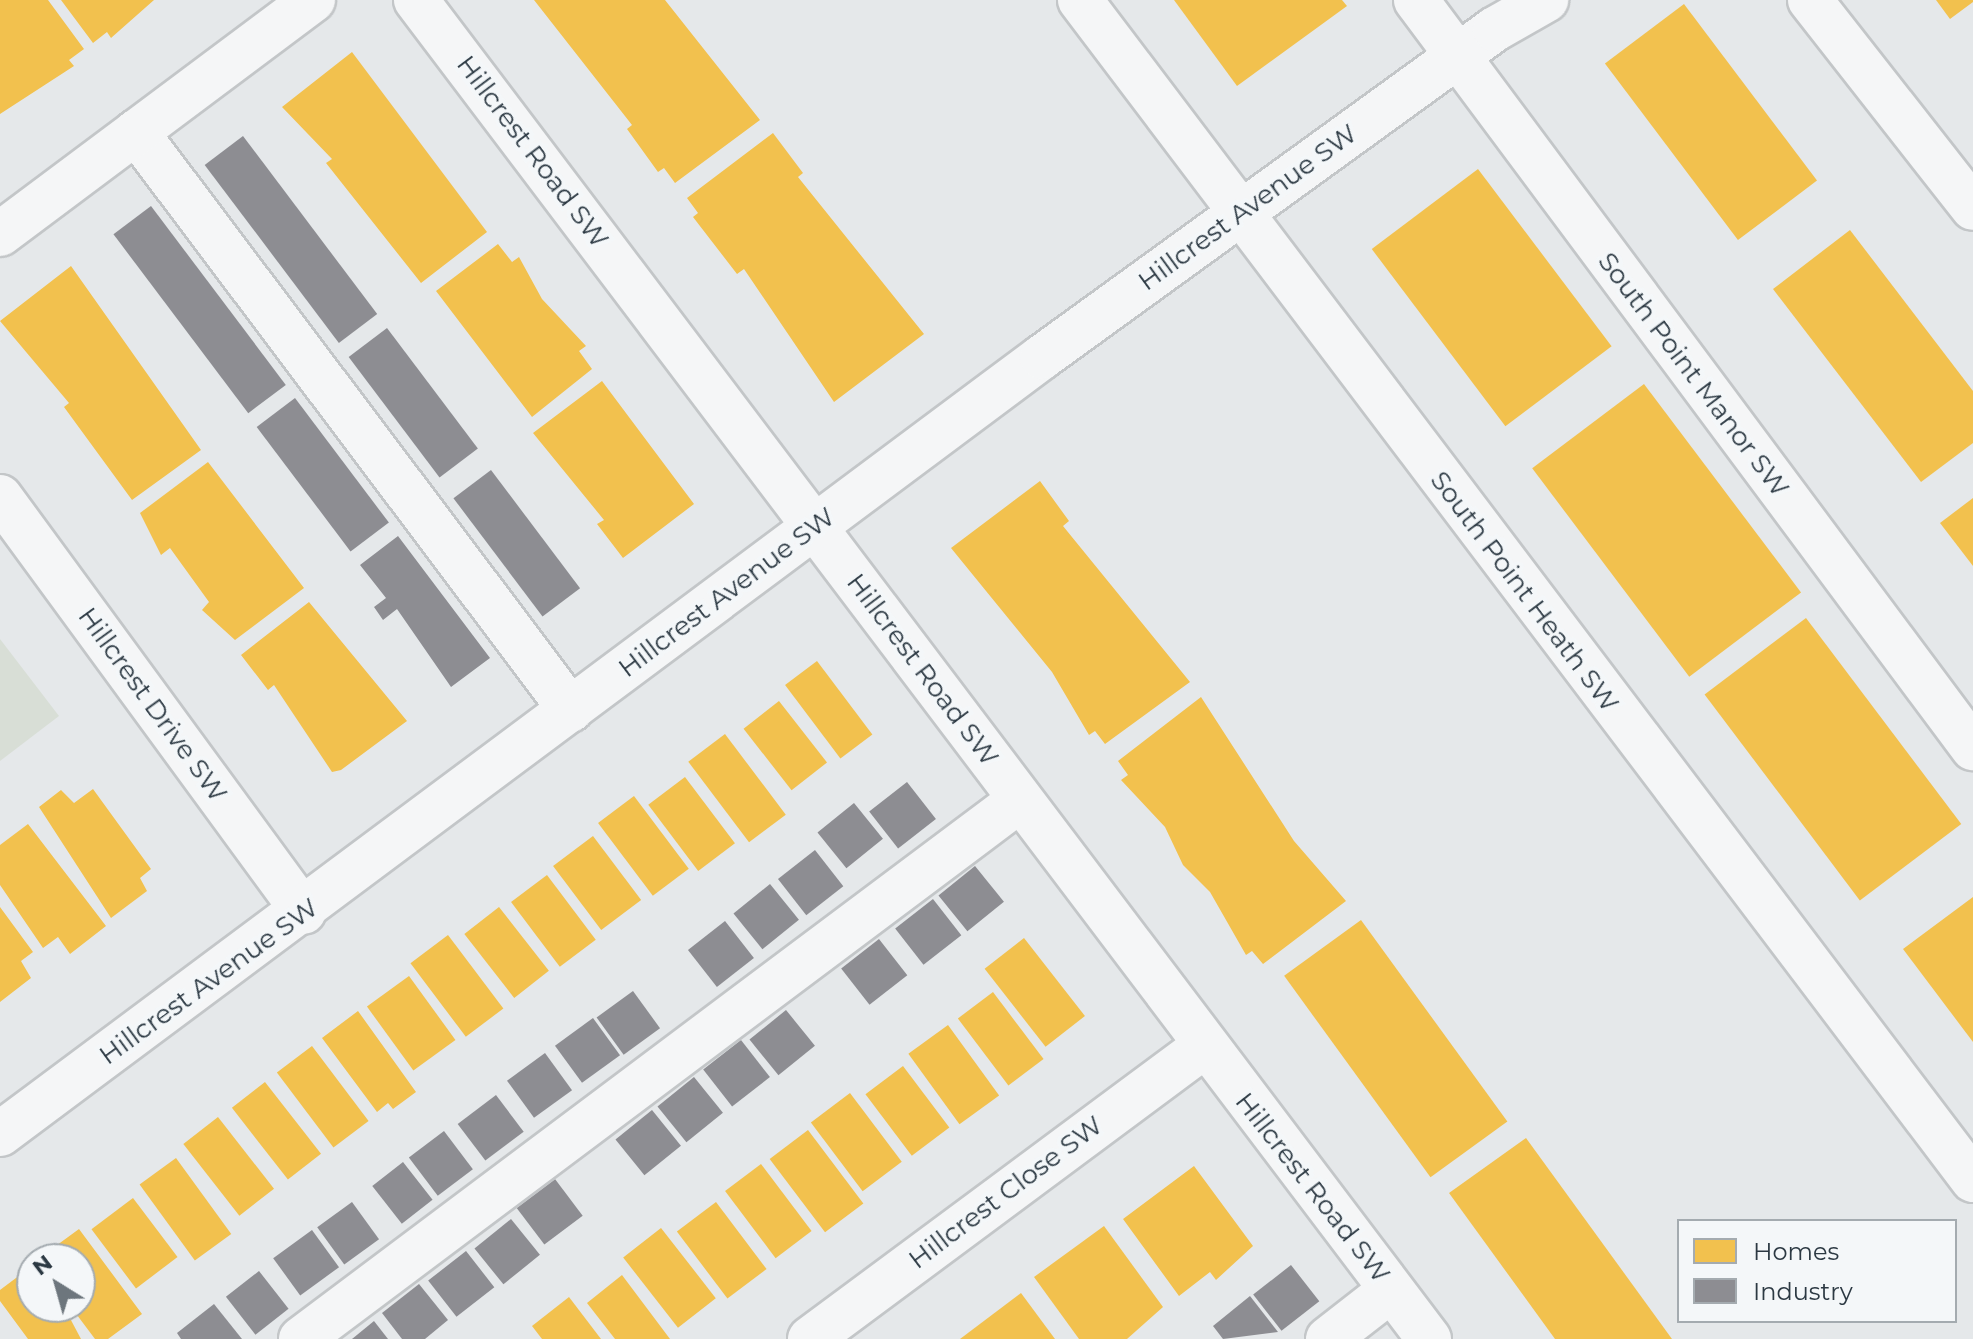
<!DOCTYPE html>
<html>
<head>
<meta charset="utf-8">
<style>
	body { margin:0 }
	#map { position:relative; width:1973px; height:1339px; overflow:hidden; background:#e5e8ea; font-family:Montserrat,sans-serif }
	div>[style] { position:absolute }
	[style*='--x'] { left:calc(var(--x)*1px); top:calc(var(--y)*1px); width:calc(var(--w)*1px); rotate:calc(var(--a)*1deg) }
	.green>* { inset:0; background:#d8ded6 }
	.homes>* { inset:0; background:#f2c14e; transform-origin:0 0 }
	.industry>* { inset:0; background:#8d8d92; transform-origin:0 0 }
	.roads { filter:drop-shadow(2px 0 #c3c6c8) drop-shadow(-2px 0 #c3c6c8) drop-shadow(0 2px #c3c6c8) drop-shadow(0 -2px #c3c6c8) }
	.minor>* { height:44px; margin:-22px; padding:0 22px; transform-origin:22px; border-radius:22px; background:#f5f6f7 }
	span { translate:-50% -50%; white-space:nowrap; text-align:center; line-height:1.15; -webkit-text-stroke:8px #f4f7f9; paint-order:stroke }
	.street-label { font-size:26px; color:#2c3943 }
	.legend { position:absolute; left:1677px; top:1219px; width:280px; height:104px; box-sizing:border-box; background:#f4f7f9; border:2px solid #a4abb0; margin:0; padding:10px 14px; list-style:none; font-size:24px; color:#2c3943 }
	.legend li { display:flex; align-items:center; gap:16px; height:40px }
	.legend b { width:40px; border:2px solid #a4abb0 }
	.north { position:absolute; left:16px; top:1243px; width:80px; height:80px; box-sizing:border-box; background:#f4f7f9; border:2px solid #a4abb0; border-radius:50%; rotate:323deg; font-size:22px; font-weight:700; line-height:32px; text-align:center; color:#2c3943 }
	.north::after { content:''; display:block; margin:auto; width:28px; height:36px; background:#6d767d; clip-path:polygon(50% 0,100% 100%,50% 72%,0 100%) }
</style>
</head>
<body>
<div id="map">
	<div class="green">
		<div style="clip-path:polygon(0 639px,59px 716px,0 761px)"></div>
	</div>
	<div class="homes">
		<div style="clip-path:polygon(0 0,48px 0,84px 49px,69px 60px,74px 66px,0 114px)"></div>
		<div style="clip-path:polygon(61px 0,154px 0,111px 38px,107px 32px,93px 43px)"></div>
		<div style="clip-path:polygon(534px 0,665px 0,760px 120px,675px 183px,664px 168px,658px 172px,627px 129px,632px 125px)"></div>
		<div style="clip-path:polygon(1174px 0,1342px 0,1347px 6px,1237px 86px)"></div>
		<div style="clip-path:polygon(1936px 0,1973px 0,1973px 2px,1950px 19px)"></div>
		<div style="left:1684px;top:4px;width:221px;height:99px;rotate:53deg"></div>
		<div style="clip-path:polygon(352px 52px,487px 232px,421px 283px,326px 163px,332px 159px,282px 107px)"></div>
		<div style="clip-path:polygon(773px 133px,803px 173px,798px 177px,924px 334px,834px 402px,744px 269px,737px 274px,693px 217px,698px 213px,687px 198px)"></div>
		<div style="left:1478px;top:169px;width:222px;height:133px;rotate:53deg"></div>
		<div style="clip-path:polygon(1850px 230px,1973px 391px,1973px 443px,1921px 482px,1773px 289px)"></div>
		<div style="clip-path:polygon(498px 244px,512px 262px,519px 257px,542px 299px,586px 346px,579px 351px,592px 369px,532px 417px,436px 291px)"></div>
		<div style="clip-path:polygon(71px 266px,201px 450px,132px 500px,64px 407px,69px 403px,0 321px)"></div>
		<div style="clip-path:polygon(602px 381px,694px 504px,623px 558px,597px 524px,604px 520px,533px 433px)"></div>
		<div style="left:1644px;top:384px;width:261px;height:140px;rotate:53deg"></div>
		<div style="clip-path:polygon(208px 462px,304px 588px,235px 640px,202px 610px,209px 602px,170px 548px,161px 555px,140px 513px)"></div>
		<div style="clip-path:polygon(1040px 481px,1069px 521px,1063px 526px,1190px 682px,1105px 744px,1095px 731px,1089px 735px,1052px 672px,951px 548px)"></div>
		<div style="clip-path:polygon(1973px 498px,1973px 566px,1940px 523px)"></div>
		<div style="clip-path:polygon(309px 602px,407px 721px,341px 770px,332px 772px,274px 685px,268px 690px,241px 655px)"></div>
		<div style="left:1806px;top:618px;width:258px;height:127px;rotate:53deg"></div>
		<div style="left:817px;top:661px;width:92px;height:40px;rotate:53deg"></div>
		<div style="clip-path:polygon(1201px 697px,1294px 841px,1346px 901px,1263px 964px,1252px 951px,1246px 955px,1210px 892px,1183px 865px,1165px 827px,1121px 780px,1128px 775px,1118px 761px)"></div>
		<div style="left:779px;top:701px;width:78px;height:45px;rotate:52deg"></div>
		<div style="left:725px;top:734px;width:101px;height:46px;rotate:53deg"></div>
		<div style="left:685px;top:777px;width:83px;height:46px;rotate:53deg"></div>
		<div style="clip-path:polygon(93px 789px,151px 869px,140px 878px,147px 891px,111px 918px,39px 807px,61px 790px,74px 803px)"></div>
		<div style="left:634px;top:796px;width:91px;height:45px;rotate:53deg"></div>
		<div style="clip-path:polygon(28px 824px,106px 926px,70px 954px,58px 937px,43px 948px,0 885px,0 845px)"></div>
		<div style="left:593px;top:836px;width:80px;height:50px;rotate:53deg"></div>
		<div style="left:547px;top:875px;width:81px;height:45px;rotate:53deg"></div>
		<div style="clip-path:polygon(1973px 897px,1973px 1042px,1903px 949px)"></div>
		<div style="clip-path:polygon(0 907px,33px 952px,21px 961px,31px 978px,0 1002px)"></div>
		<div style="left:499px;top:907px;width:81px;height:44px;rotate:52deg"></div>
		<div style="left:1361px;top:920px;width:249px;height:95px;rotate:54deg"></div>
		<div style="left:448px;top:935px;width:92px;height:47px;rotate:53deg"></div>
		<div style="left:1024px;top:938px;width:99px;height:50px;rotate:52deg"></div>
		<div style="left:409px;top:976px;width:79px;height:52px;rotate:54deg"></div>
		<div style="left:993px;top:992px;width:84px;height:44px;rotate:53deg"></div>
		<div style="clip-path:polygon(358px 1011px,416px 1092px,393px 1109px,388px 1103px,377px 1112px,322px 1038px)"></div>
		<div style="left:948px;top:1025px;width:87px;height:49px;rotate:54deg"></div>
		<div style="left:312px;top:1046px;width:94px;height:44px;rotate:53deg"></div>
		<div style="left:903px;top:1066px;width:77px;height:47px;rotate:53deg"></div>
		<div style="left:265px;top:1082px;width:91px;height:42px;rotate:52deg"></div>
		<div style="left:850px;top:1093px;width:86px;height:49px;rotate:53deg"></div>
		<div style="left:218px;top:1117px;width:91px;height:44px;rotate:52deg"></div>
		<div style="left:808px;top:1130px;width:92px;height:48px;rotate:53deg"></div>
		<div style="clip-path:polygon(1526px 1138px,1672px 1339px,1555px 1339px,1449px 1193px)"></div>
		<div style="left:176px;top:1158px;width:94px;height:45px;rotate:54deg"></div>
		<div style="left:761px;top:1164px;width:84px;height:45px;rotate:53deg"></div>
		<div style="clip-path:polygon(1194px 1166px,1253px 1246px,1216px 1280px,1210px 1272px,1179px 1296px,1123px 1219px)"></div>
		<div style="left:133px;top:1198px;width:74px;height:52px;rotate:53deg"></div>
		<div style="left:716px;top:1202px;width:84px;height:49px;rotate:53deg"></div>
		<div style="clip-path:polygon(1104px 1226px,1163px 1307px,1127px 1339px,1079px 1339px,1034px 1277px)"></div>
		<div style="left:661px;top:1228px;width:89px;height:48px;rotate:52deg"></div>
		<div style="clip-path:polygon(79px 1229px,142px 1314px,108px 1339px,95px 1339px,71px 1307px,80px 1307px,80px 1259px,38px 1259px)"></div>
		<div style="clip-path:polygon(32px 1266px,32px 1307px,64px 1307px,81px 1339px,28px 1339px,0 1301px,0 1290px)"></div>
		<div style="clip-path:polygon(622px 1275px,670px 1339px,615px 1339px,587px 1303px)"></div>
		<div style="clip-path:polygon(1021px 1293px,1055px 1339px,960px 1339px)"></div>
		<div style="clip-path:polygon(569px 1297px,601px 1339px,542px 1339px,532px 1326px)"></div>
	</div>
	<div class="industry">
		<div style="left:243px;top:136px;width:223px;height:48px;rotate:53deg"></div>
		<div style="left:151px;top:206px;width:224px;height:47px;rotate:53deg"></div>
		<div style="left:387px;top:328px;width:151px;height:48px;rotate:53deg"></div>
		<div style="left:295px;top:398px;width:156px;height:48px;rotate:53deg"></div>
		<div style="left:491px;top:470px;width:148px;height:47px;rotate:53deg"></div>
		<div style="clip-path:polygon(398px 536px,490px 658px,451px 687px,397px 609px,383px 620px,374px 607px,386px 598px,360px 565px)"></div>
		<div style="left:907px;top:782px;width:47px;height:48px;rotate:52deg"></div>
		<div style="left:854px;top:803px;width:46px;height:47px;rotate:51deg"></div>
		<div style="left:815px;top:850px;width:46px;height:47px;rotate:52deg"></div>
		<div style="left:975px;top:866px;width:46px;height:47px;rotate:51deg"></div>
		<div style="left:770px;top:884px;width:46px;height:47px;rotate:51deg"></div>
		<div style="left:933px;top:899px;width:46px;height:48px;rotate:52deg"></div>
		<div style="left:725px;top:921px;width:47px;height:47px;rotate:52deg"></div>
		<div style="left:879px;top:939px;width:46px;height:48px;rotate:52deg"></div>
		<div style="left:633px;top:991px;width:46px;height:45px;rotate:54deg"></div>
		<div style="left:786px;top:1010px;width:46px;height:47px;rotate:51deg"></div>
		<div style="left:593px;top:1018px;width:46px;height:47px;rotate:54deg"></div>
		<div style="left:741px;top:1040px;width:47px;height:48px;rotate:52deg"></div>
		<div style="left:545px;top:1053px;width:46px;height:47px;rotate:54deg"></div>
		<div style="left:694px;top:1077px;width:46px;height:47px;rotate:51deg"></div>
		<div style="left:496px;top:1095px;width:46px;height:48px;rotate:53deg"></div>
		<div style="left:652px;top:1110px;width:46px;height:47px;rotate:51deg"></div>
		<div style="left:444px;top:1131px;width:48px;height:44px;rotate:53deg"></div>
		<div style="left:403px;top:1162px;width:48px;height:39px;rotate:52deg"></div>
		<div style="left:555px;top:1179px;width:46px;height:48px;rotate:53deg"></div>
		<div style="left:352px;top:1202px;width:46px;height:43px;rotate:54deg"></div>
		<div style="left:511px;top:1219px;width:46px;height:47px;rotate:51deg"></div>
		<div style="left:312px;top:1230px;width:46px;height:48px;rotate:54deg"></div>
		<div style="left:466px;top:1251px;width:46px;height:48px;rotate:52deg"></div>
		<div style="left:1291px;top:1265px;width:46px;height:48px;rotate:52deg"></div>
		<div style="left:259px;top:1271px;width:48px;height:42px;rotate:52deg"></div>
		<div style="clip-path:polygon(419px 1284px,448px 1320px,425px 1339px,402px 1339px,382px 1313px)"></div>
		<div style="clip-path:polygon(1250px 1296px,1278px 1332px,1223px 1339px,1213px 1326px)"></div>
		<div style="clip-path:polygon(214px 1304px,242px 1339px,181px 1339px,177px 1333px)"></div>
		<div style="clip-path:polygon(374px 1321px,388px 1339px,352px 1339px)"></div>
	</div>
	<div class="roads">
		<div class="minor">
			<div style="--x:416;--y:0;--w:1679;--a:52.89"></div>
			<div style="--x:1080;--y:0;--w:1480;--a:52.88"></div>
			<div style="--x:1416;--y:0;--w:933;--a:53.33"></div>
			<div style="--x:1810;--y:0;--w:264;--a:51.9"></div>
			<div style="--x:136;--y:132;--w:723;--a:53.04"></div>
			<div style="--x:0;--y:234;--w:391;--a:-36.8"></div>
			<div style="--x:0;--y:497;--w:514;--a:53.78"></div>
			<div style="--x:0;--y:1134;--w:1300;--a:-36.71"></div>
			<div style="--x:1042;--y:357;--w:559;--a:-35.91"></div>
			<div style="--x:1495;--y:29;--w:59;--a:-29.6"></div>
			<div style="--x:301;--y:1339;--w:899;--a:-36.86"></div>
			<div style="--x:810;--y:1339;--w:490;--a:-36.6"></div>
			<div style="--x:1328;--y:1339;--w:80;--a:-37.9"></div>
		</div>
	</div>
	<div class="street-label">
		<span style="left:532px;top:152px;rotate:53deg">Hillcrest Road SW</span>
		<span style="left:1248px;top:208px;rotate:-36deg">Hillcrest Avenue SW</span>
		<span style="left:1693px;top:375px;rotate:53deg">South Point Manor SW</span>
		<span style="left:1524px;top:592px;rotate:53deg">South Point Heath SW</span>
		<span style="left:727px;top:593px;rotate:-37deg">Hillcrest Avenue SW</span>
		<span style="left:922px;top:670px;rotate:53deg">Hillcrest Road SW</span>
		<span style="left:152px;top:705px;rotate:54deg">Hillcrest Drive SW</span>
		<span style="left:209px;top:982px;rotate:-36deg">Hillcrest Avenue SW</span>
		<span style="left:1312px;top:1188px;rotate:52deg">Hillcrest Road SW</span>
		<span style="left:1006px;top:1193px;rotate:-37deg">Hillcrest Close SW</span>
	</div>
	<ul class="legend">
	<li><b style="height:22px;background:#f2c14e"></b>Homes</li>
	<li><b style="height:22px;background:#8d8d92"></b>Industry</li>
	</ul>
	<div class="north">N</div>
</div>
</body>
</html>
